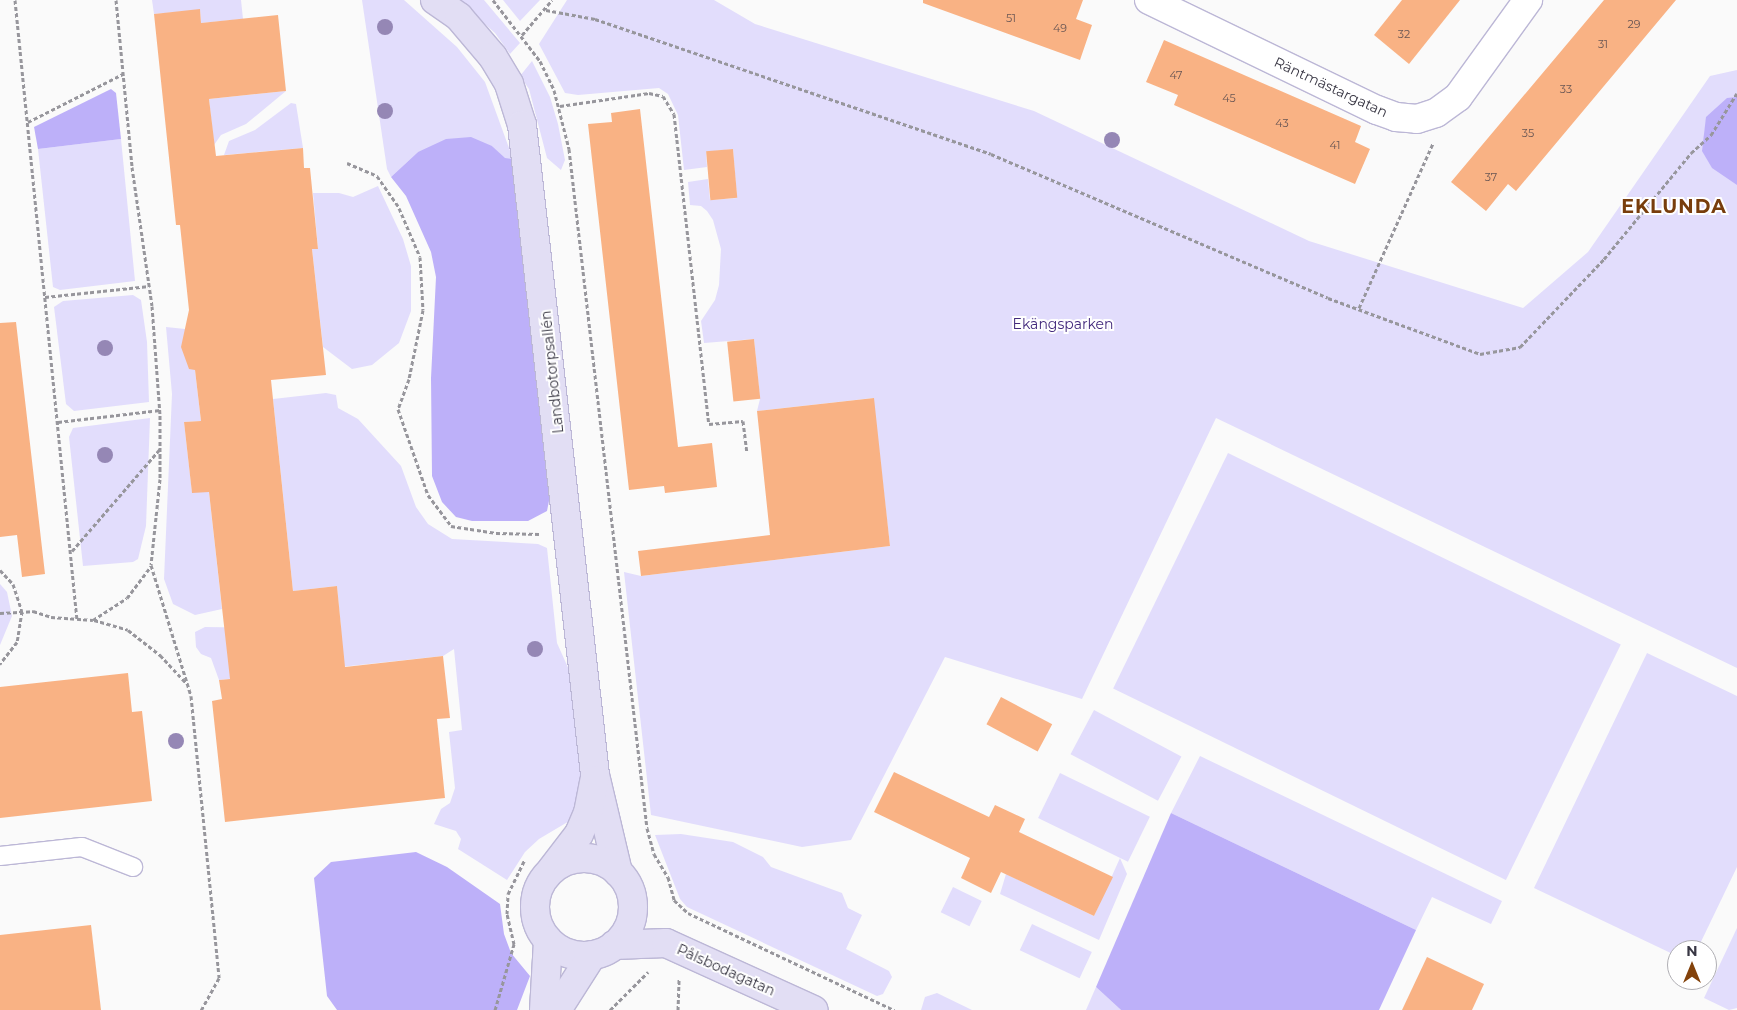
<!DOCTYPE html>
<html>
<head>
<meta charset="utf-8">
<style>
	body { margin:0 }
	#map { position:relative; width:1737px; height:1010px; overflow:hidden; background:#fafafa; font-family:Montserrat,sans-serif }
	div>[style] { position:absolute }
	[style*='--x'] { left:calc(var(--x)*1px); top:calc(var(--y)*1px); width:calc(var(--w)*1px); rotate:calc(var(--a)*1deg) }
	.green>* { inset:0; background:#e2ddfc; transform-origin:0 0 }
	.forest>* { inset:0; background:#bdb0f9 }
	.building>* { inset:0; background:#f9b284; transform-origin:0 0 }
	.path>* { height:3px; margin-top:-1.5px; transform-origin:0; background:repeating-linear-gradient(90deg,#97969c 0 4px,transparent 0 6.5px) }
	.roads { filter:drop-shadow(1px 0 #bcb7d6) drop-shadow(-1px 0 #bcb7d6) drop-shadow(0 1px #bcb7d6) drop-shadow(0 -1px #bcb7d6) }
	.lane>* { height:18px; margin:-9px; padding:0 9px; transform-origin:9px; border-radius:9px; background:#fff }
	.street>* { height:28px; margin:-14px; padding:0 14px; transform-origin:14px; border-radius:14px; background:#fff }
	.secondary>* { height:28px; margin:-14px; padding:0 14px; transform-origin:14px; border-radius:14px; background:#e2def4 }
	.secondary>.ring { margin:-14px; padding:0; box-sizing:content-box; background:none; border:28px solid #e2def4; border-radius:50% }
	.trees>* { width:16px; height:16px; margin:-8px; border-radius:50%; background:#9587b5 }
	span { translate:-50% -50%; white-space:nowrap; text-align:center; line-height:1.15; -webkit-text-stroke:4px #fff; paint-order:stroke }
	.number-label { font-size:11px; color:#695654 }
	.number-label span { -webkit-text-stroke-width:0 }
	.street-label { font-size:14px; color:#393744 }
	.park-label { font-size:14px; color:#42297c }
	.district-label { font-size:19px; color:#783d0c; font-weight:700; letter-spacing:1px }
	.north { position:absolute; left:1667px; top:940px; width:50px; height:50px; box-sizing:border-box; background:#fff; border:1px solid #b0afb4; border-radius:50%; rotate:0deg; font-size:14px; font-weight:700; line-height:20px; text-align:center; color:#393744 }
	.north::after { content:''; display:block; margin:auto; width:18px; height:22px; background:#83420b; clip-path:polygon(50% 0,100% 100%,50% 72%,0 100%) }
</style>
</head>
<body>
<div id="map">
	<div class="green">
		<div style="clip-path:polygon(152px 0,241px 0,243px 19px,201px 23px,200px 10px,154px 14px)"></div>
		<div style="clip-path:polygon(362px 0,404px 0,457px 47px,485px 82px,513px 159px,505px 159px,492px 146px,418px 152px,391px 177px,387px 169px)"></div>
		<div style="clip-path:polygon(458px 0,484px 0,520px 43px,510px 54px,495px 33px)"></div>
		<div style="clip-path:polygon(503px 0,540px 0,520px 21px)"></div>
		<div style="clip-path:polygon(567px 0,714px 0,755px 24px,1034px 111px,1309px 241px,1523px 308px,1588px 252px,1710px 76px,1737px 70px,1737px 668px,1216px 418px,1082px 699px,945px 657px,851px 840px,802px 847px,651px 815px,624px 572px,641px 576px,890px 546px,873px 398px,757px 411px,760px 399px,754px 339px,704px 343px,701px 321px,715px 300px,719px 285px,721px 249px,713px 220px,707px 211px,701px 206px,690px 205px,688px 182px,708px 179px,710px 200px,737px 198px,733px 149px,706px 152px,707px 167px,684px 170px,678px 115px,668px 94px,659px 88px,578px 95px,565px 93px,539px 44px)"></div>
		<div style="clip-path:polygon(532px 61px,550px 97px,558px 124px,565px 160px,561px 170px,547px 158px,529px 89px,520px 76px)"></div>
		<div style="clip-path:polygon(286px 91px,246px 124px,221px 135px,214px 145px,209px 99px)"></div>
		<div style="clip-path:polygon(291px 103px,296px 104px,303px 148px,224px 155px,229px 141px,255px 130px)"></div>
		<div style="clip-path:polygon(121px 139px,135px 281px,60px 290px,53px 287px,38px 149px)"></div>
		<div style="clip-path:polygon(378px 186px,403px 239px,411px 266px,411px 311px,399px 343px,372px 365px,352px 369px,323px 347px,312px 249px,318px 249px,313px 193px,339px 193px,353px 197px)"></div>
		<div style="clip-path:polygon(133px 295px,141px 300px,147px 342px,149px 402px,74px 411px,66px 404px,54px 307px,63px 301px)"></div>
		<div style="clip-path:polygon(166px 327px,185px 329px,195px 370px,201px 421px,184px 422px,192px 492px,209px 492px,222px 609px,195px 615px,173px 604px,164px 579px,172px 394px)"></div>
		<div style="clip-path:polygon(326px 393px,336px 395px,338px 408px,358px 419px,401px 466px,416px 507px,428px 524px,452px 539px,538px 544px,547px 548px,557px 643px,570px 672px,583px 792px,571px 820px,539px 839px,525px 852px,507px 880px,458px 849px,461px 839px,456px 831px,434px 824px,441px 809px,450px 803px,455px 788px,449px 732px,462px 730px,454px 649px,443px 656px,219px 680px,211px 658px,201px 654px,196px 647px,195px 632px,205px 627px,341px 629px,337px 586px,293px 591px,273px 399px)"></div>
		<div style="clip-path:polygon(150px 418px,146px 526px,138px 559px,133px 562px,83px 566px,69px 437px,73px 428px)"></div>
		<div style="left:1228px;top:453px;width:437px;height:262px;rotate:26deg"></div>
		<div style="clip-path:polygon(0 584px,7px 592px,12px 616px,0 645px)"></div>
		<div style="clip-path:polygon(1647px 653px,1737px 696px,1737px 867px,1697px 950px,1677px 950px,1677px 956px,1534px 888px)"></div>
		<div style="left:1094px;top:710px;width:99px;height:50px;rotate:28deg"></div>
		<div style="clip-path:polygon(1200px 756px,1502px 901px,1491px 924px,1432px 897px,1416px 930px,1171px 813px)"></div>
		<div style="left:1060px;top:773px;width:100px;height:50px;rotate:26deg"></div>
		<div style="clip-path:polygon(681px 834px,733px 842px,763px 857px,771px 867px,842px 893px,848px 908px,862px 915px,846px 949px,889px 971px,892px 977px,883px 994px,877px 996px,687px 907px,680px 899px,655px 835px)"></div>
		<div style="clip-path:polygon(1120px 858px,1127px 874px,1099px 940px,1000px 894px,1006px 874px,1094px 916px)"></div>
		<div style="left:953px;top:887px;width:32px;height:28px;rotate:26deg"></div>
		<div style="left:1032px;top:924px;width:66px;height:29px;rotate:25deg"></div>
		<div style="clip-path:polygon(1737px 928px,1737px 1008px,1729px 1010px,1704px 998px)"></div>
		<div style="clip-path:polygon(1096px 987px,1121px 1010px,1086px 1010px)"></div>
		<div style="clip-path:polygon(937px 993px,972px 1010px,921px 1010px,925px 997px)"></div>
	</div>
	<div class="forest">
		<div style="clip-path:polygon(111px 89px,116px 93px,121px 139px,38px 149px,34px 127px)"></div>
		<div style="clip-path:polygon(1737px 97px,1737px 185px,1712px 168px,1702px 151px,1706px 117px,1727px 98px)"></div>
		<div style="clip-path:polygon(471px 137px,492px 146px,505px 158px,513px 159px,551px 491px,547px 511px,528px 521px,472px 521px,456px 517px,442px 502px,432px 476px,431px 378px,436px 277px,431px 252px,406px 196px,391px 177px,418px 152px,446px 139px)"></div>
		<div style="clip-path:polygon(1171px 813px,1416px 930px,1379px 1010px,1121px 1010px,1096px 987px)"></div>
		<div style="clip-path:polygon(416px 852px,447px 867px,500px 904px,504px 934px,511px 953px,530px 976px,517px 1010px,337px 1010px,327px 996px,314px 878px,331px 862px)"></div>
	</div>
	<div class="building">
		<div style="clip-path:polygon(923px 0,1083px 0,1076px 19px,1092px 25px,1080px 60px,923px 3px)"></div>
		<div style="clip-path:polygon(1402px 0,1460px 0,1409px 64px,1374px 35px)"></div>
		<div style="clip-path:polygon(1604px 0,1676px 0,1516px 191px,1508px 184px,1486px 211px,1451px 182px)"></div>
		<div style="clip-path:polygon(200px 9px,201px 23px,278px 15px,286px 91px,209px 99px,216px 156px,303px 148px,304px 168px,310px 168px,318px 249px,312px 249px,326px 375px,271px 380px,293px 591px,337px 586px,345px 667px,443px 656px,450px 718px,437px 719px,445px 798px,225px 822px,212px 701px,222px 699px,219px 680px,230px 679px,209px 492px,192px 493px,184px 422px,201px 421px,195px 370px,189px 369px,181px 347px,189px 310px,180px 225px,176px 225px,154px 14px)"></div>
		<div style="clip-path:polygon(1164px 40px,1361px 126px,1355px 142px,1370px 149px,1355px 184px,1174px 105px,1178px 95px,1146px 82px)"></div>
		<div style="clip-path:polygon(640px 109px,678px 447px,712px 443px,717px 487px,665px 493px,664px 486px,629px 490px,588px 124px,612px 122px,611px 113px)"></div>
		<div style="left:733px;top:149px;width:49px;height:27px;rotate:85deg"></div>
		<div style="clip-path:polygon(16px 322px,45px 574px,22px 577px,17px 535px,0 537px,0 323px)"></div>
		<div style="left:754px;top:339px;width:60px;height:27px;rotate:84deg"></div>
		<div style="clip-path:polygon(874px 398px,890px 546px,641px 576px,638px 551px,770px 535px,757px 411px)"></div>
		<div style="clip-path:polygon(128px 673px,132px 712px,142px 711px,152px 801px,0 818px,0 687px)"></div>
		<div style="left:1001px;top:697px;width:58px;height:31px;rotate:28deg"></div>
		<div style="clip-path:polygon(894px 772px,989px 817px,995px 805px,1025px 819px,1019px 832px,1113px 877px,1094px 916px,1001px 872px,991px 893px,961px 878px,970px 858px,874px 812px)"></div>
		<div style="clip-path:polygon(91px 925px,101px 1010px,0 1010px,0 935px)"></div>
		<div style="clip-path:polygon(1427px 957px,1484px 984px,1472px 1010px,1402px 1010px)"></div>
	</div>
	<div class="path">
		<div style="--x:15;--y:0;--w:623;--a:84.29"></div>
		<div style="--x:116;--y:0;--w:168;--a:84.5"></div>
		<div style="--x:132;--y:167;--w:140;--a:81.8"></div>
		<div style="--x:152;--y:306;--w:109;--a:85.8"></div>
		<div style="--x:160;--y:415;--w:64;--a:90"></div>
		<div style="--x:160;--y:479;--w:86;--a:96"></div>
		<div style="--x:151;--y:565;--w:137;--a:73"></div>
		<div style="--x:191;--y:696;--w:283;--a:84.3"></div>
		<div style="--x:219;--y:978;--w:37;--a:119"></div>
		<div style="--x:493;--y:0;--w:77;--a:52.4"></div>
		<div style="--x:540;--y:61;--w:32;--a:64"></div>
		<div style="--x:554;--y:90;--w:61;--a:75.7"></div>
		<div style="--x:569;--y:149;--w:683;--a:83.45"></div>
		<div style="--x:647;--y:828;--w:27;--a:75"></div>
		<div style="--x:654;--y:854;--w:27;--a:59"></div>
		<div style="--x:668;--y:877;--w:24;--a:75"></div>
		<div style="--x:674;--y:900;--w:19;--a:43"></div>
		<div style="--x:688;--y:913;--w:228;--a:25.2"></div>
		<div style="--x:546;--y:10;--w:50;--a:10.4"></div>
		<div style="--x:595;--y:19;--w:418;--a:18.8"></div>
		<div style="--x:991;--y:154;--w:366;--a:23.1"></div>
		<div style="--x:1328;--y:298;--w:162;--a:20.2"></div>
		<div style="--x:1480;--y:354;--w:41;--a:-9.9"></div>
		<div style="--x:1520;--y:347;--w:122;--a:-46.3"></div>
		<div style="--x:1604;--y:259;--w:137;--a:-50.6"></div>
		<div style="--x:1691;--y:153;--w:27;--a:-42"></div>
		<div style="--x:1711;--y:135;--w:49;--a:-58.2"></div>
		<div style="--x:522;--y:35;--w:46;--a:-49.4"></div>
		<div style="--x:560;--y:106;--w:90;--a:-8.3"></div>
		<div style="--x:649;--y:93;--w:14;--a:12"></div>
		<div style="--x:663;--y:96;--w:21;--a:59"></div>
		<div style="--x:674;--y:114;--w:312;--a:83.6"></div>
		<div style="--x:709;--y:424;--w:34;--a:-5"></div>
		<div style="--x:743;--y:421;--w:32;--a:83"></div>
		<div style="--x:28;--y:122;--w:106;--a:-26.8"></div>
		<div style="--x:347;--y:163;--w:33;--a:23"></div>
		<div style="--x:377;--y:176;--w:39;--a:55"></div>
		<div style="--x:399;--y:208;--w:53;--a:66.8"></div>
		<div style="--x:420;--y:257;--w:53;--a:86.8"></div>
		<div style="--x:423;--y:310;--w:70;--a:101.5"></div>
		<div style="--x:409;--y:379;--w:32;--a:110"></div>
		<div style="--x:398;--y:409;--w:91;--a:70.8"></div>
		<div style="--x:428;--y:495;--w:39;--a:53"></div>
		<div style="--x:451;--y:526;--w:46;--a:8.8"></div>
		<div style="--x:496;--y:533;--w:43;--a:1.3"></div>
		<div style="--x:45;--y:297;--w:105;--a:-6"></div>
		<div style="--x:1359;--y:308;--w:181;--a:-65.8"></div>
		<div style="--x:58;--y:422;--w:103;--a:-6.7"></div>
		<div style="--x:72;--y:551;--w:135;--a:-49.2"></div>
		<div style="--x:0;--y:570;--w:19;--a:47"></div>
		<div style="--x:13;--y:584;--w:28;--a:72"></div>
		<div style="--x:22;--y:611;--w:31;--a:99"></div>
		<div style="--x:17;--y:642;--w:28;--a:128"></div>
		<div style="--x:0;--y:613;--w:33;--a:-3"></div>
		<div style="--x:33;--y:611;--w:19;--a:18"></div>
		<div style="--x:51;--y:617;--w:42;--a:4.1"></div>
		<div style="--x:93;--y:620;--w:40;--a:-32.9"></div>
		<div style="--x:127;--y:598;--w:40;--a:-53"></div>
		<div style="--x:94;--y:620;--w:35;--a:16"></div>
		<div style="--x:128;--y:630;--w:41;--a:38"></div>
		<div style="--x:160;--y:655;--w:38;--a:47"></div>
		<div style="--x:495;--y:1010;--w:69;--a:-73.9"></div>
		<div style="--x:514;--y:944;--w:31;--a:-103"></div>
		<div style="--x:507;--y:914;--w:20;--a:-87"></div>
		<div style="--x:508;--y:894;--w:37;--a:-64"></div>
		<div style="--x:610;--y:1010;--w:54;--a:-45"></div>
		<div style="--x:678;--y:1010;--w:31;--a:-88"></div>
	</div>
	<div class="roads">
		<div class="lane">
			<div style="--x:0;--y:856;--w:82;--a:-6.3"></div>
			<div style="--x:82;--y:847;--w:55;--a:21.4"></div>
		</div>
		<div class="street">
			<div style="--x:1149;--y:0;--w:253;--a:25.8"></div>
			<div style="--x:1377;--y:110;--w:20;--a:20"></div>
			<div style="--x:1396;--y:117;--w:21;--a:5"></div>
			<div style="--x:1417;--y:119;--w:20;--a:-18"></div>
			<div style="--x:1436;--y:113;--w:27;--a:-36"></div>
			<div style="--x:1458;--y:97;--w:120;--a:-54.2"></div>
		</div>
		<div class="secondary">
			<div style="--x:435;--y:0;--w:29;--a:35"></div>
			<div style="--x:459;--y:17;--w:52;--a:49.6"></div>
			<div style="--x:493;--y:57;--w:31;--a:59"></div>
			<div style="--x:509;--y:84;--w:43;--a:72.4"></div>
			<div style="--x:522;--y:125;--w:654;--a:83.59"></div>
			<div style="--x:595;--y:775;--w:100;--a:76.7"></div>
			<div class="ring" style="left:535px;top:858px;width:70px;height:70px"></div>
			<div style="--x:552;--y:869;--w:44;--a:-52.4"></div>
			<div style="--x:579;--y:834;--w:23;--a:-67"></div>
			<div style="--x:588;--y:813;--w:33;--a:-79"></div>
			<div style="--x:614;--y:945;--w:52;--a:-2.2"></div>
			<div style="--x:666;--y:943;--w:162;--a:24.4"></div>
			<div style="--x:544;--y:1010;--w:70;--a:-86.7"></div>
			<div style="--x:557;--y:1010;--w:65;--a:-57.5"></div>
		</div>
	</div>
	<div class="trees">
		<div style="left:385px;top:27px"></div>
		<div style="left:385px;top:111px"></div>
		<div style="left:1112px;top:140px"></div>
		<div style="left:105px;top:348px"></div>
		<div style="left:105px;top:455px"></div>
		<div style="left:535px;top:649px"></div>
		<div style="left:176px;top:741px"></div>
	</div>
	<div class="number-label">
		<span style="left:1011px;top:18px">51</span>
		<span style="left:1634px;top:24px">29</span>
		<span style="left:1060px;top:28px">49</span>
		<span style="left:1404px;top:34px">32</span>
		<span style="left:1603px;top:44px">31</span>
		<span style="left:1176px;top:75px">47</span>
		<span style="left:1566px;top:89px">33</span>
		<span style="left:1229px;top:98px">45</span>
		<span style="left:1282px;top:123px">43</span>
		<span style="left:1528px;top:133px">35</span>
		<span style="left:1335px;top:145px">41</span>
		<span style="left:1491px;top:177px">37</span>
	</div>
	<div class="street-label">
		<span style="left:1331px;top:87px;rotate:25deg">Räntmästargatan</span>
		<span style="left:552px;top:372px;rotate:-96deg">Landbotorpsallén</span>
		<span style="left:726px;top:970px;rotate:24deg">Pålsbodagatan</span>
	</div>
	<div class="park-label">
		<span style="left:1063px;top:324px">Ekängsparken</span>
	</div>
	<div class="district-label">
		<span style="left:1674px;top:207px">EKLUNDA</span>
	</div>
	<div class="north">N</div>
</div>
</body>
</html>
